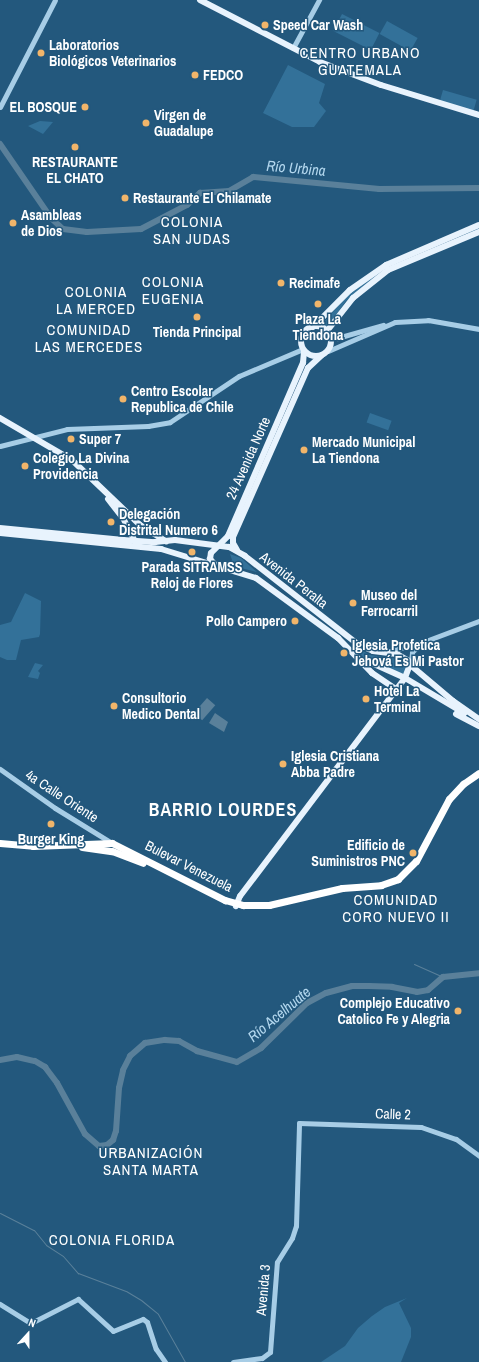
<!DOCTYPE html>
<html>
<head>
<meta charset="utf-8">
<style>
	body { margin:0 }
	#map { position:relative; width:479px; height:1362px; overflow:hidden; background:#23587d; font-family:"Archivo Narrow",sans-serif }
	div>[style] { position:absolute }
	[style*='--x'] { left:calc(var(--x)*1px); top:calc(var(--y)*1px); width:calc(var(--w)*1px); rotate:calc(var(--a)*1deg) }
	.green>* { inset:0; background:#337199; transform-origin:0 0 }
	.water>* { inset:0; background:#5a809a; transform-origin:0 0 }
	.stream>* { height:1px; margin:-0.5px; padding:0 0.5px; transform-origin:0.5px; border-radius:0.5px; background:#5a809a }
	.river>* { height:6px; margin:-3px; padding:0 3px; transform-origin:3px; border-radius:3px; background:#5a809a }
	.minor>* { height:5px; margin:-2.5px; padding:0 2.5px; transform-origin:2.5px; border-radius:2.5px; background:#a7cde6 }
	.major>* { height:6px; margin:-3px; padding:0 3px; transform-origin:3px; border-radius:3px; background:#e8f3fd }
	.major>.ring { margin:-3px; padding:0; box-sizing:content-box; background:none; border:6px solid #e8f3fd; border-radius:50% }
	.highway>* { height:7px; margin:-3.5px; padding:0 3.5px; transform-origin:3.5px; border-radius:3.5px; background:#fff }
	.dots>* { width:11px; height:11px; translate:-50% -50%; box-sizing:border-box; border:2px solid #23587d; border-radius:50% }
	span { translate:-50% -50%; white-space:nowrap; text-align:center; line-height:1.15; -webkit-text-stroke:3px #23587d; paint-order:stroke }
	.poi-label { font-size:14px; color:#fff; font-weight:700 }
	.left { translate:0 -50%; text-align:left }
	.right { translate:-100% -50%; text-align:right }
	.street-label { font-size:14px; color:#fff }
	.neighbourhood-label { font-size:15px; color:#fff; letter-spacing:1px }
	.water-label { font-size:15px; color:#b3d7ee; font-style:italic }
	.district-label { font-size:18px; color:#fff; font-weight:700; letter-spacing:1px }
	.north { position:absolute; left:8px; top:1314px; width:40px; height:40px; -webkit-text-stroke:3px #23587d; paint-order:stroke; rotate:21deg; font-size:11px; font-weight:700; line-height:16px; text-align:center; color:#fff }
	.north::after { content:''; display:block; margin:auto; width:14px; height:18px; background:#fff; clip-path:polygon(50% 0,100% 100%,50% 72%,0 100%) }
</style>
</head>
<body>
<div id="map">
	<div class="green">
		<div style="left:342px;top:14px;width:42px;height:19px;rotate:27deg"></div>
		<div style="left:387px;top:21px;width:35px;height:15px;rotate:29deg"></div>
		<div style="clip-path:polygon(288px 65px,325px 84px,319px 103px,326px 111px,314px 127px,292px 127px,263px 113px)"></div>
		<div style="left:443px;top:90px;width:35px;height:12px;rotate:16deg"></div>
		<div style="clip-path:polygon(40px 121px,53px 122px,43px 134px,28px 126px)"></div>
		<div style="clip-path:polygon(479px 227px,479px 230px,385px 269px,346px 301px,327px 327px,322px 324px,349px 294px,371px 276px,428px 250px,466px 234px)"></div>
		<div style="left:370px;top:413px;width:23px;height:10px;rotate:20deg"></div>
		<div style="clip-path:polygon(230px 554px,241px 558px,257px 572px,228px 565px,232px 560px)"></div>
		<div style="clip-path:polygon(25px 593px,41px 601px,40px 634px,39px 637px,21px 640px,16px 660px,7px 660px,0 657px,0 625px,11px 622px)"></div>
		<div style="clip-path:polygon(352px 645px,370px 655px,399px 659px,407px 665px,404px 675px,365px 659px)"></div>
		<div style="clip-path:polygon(35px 663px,43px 665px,38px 671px,40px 673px,38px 679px,28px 677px)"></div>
		<div style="clip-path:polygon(407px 1298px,399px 1303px,411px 1328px,411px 1337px,401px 1362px,321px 1362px,345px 1346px,358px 1328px,372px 1316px,385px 1307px)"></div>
	</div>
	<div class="water">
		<div style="left:207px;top:698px;width:11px;height:20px;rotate:41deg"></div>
		<div style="clip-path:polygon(215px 713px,228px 722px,224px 732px,209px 723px)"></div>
	</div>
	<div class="stream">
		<div style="--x:414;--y:964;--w:32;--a:24"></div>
		<div style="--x:0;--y:1213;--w:38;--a:27"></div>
		<div style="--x:34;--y:1230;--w:19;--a:51"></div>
		<div style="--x:46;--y:1245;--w:20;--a:33"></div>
		<div style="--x:63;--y:1256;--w:23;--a:49"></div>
		<div style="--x:78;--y:1273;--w:51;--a:20.6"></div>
		<div style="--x:126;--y:1291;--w:17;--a:31"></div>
		<div style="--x:141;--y:1300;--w:22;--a:39"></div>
		<div style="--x:158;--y:1314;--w:55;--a:60.6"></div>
	</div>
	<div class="river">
		<div style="--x:0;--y:144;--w:90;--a:55.4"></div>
		<div style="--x:51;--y:218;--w:16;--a:43"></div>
		<div style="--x:63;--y:229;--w:24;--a:7"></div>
		<div style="--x:87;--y:232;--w:54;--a:-3.2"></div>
		<div style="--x:141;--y:229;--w:52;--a:-27.6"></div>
		<div style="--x:187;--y:205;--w:18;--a:-43"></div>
		<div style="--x:200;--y:193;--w:29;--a:-4"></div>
		<div style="--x:229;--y:191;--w:28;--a:-30"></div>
		<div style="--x:253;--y:177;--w:127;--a:5.4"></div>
		<div style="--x:379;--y:189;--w:100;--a:-0.6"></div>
		<div style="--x:0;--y:1060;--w:17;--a:-10"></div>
		<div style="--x:17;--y:1057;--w:18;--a:13"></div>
		<div style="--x:35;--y:1061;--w:12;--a:31"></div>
		<div style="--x:45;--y:1067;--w:20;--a:53"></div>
		<div style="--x:57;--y:1083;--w:58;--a:61.2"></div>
		<div style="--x:85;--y:1134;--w:18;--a:41"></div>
		<div style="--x:99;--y:1146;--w:8;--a:-7"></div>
		<div style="--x:107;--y:1145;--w:8;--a:-40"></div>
		<div style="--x:113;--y:1140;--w:9;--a:-72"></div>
		<div style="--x:116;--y:1131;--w:43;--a:-86"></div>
		<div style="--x:119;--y:1088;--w:18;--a:-77"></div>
		<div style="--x:123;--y:1070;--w:16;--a:-63"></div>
		<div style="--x:130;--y:1056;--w:20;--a:-41"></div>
		<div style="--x:145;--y:1043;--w:20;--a:-9"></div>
		<div style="--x:165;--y:1040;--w:14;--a:4"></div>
		<div style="--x:179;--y:1041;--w:21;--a:29"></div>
		<div style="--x:197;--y:1051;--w:41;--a:15.4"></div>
		<div style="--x:237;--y:1062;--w:28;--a:-30"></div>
		<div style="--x:261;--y:1048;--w:64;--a:-44.4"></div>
		<div style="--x:307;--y:1003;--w:21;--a:-28"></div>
		<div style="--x:326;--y:993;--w:27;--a:-15"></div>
		<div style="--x:352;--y:986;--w:17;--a:0"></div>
		<div style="--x:369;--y:986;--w:23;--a:2"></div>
		<div style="--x:392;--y:987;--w:25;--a:11"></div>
		<div style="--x:417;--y:992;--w:11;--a:-10"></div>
		<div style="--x:428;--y:990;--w:20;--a:-41"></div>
		<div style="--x:443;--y:977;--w:36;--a:-6"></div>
	</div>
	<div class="minor">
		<div style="--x:293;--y:48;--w:55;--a:-61.6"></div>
		<div style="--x:0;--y:107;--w:120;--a:-62.8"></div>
		<div style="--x:330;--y:335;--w:8;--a:23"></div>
		<div style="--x:337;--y:338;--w:48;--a:-15.8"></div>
		<div style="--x:328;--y:351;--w:73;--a:-23.4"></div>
		<div style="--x:395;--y:322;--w:33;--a:-3"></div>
		<div style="--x:428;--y:320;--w:52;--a:10"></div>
		<div style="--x:0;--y:446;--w:69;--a:-14.2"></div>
		<div style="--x:67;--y:429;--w:81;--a:-2.1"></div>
		<div style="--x:148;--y:426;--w:22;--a:-10"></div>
		<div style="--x:170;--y:422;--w:83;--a:-33.7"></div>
		<div style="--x:239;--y:376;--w:69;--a:-22.9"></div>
		<div style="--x:387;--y:652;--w:37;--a:-16"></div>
		<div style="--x:423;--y:642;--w:60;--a:-20.6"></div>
		<div style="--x:411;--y:662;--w:10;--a:-84"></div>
		<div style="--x:412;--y:652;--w:11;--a:-45"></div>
		<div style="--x:0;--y:769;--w:67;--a:35.3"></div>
		<div style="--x:55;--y:808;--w:67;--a:31.6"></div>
		<div style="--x:0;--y:1304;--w:36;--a:32"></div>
		<div style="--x:31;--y:1323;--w:53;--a:-27.1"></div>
		<div style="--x:78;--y:1299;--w:47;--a:42.4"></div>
		<div style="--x:113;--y:1331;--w:32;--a:-22"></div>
		<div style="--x:143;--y:1319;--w:5;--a:37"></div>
		<div style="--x:147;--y:1322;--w:28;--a:72"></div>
		<div style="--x:156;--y:1349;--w:16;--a:55"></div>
		<div style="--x:233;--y:1362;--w:29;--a:-8"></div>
		<div style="--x:262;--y:1358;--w:10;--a:-37"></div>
		<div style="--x:270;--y:1352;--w:90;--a:-85.6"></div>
		<div style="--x:277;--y:1262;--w:28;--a:-58"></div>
		<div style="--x:292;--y:1238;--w:13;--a:-72"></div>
		<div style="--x:296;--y:1226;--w:103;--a:-88.3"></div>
		<div style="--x:299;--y:1123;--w:122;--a:1.9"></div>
		<div style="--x:421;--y:1127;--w:37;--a:19"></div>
		<div style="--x:456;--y:1139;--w:29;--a:36"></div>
	</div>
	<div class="major">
		<div style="--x:200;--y:0;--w:135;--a:27.3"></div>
		<div style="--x:320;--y:62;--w:65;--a:20.7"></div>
		<div style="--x:381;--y:85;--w:102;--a:17"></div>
		<div class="ring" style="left:301px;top:326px;width:24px;height:24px"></div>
		<div style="--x:313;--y:327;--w:52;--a:-45"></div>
		<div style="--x:350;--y:290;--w:44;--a:-34.8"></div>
		<div style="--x:386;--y:265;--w:101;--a:-23.3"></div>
		<div style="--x:327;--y:331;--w:42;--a:-51.8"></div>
		<div style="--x:353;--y:298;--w:45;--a:-38.7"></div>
		<div style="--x:388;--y:270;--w:99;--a:-22.7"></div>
		<div style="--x:0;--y:418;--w:83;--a:30.3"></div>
		<div style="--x:72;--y:460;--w:97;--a:43.7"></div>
		<div style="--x:108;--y:499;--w:24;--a:52"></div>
		<div style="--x:123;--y:518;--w:29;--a:63"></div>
		<div style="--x:140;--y:525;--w:31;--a:32"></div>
		<div style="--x:0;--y:528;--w:124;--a:5.6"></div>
		<div style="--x:123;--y:540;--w:32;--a:4"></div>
		<div style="--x:155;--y:542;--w:20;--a:-6"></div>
		<div style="--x:175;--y:540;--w:54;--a:7.4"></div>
		<div style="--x:229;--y:547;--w:18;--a:29"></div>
		<div style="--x:245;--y:556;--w:145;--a:38"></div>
		<div style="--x:359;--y:645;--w:15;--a:23"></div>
		<div style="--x:373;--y:651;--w:24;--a:7"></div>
		<div style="--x:397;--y:654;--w:16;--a:30"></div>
		<div style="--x:411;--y:662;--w:17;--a:111"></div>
		<div style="--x:405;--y:678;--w:273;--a:127.1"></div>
		<div style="--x:240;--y:896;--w:11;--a:112"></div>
		<div style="--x:0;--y:533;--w:162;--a:5.7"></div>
		<div style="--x:161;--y:549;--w:99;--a:17"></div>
		<div style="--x:256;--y:578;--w:102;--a:36.2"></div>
		<div style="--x:338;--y:638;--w:49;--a:45.8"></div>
		<div style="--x:372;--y:673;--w:29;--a:34"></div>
		<div style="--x:237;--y:550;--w:8;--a:-120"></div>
		<div style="--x:233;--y:543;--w:6;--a:-90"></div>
		<div style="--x:233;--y:537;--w:185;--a:-66.1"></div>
		<div style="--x:308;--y:368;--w:19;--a:-43"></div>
		<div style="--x:217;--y:567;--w:11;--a:-131"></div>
		<div style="--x:210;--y:559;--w:6;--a:-81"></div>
		<div style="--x:211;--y:553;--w:24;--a:-45"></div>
		<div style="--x:228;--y:536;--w:189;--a:-66.6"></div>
		<div style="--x:303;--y:363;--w:12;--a:-85"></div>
		<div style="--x:365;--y:660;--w:44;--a:24.2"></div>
		<div style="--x:405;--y:678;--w:69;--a:30.7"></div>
		<div style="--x:408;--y:663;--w:59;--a:40.2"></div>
		<div style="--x:453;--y:701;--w:32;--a:35"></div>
		<div style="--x:456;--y:714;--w:26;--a:28"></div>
	</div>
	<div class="highway">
		<div style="--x:0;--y:843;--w:33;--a:5"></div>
		<div style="--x:33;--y:846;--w:79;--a:-2.2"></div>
		<div style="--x:112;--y:843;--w:127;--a:26.8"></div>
		<div style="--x:225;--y:900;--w:19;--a:16"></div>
		<div style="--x:243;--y:905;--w:26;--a:0"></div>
		<div style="--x:269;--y:905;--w:75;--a:-13.1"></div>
		<div style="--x:342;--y:888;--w:39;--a:-4"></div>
		<div style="--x:381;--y:885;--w:18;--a:-19"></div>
		<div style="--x:398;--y:879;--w:25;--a:-45"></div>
		<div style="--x:416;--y:861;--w:70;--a:-62"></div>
		<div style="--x:449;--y:799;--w:21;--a:-47"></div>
		<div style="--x:463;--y:784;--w:19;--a:-35"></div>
		<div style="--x:82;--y:847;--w:30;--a:8"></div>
		<div style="--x:112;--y:851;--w:33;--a:21"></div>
	</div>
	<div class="dots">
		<div style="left:265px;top:25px;background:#f1b56a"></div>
		<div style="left:41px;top:53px;background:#f1b56a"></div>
		<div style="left:195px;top:75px;background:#f1b56a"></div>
		<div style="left:85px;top:107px;background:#f1b56a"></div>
		<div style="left:146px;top:123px;background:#f1b56a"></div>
		<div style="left:75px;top:147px;background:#f1b56a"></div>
		<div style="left:125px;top:198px;background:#f1b56a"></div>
		<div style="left:13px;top:223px;background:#f1b56a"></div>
		<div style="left:281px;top:283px;background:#f1b56a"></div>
		<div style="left:318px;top:304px;background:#f1b56a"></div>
		<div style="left:197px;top:317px;background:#f1b56a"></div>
		<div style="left:123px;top:399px;background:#f1b56a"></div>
		<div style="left:71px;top:439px;background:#f1b56a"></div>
		<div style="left:304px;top:450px;background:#f1b56a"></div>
		<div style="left:25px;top:466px;background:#f1b56a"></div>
		<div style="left:111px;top:522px;background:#f1b56a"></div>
		<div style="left:192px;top:552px;background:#f1b56a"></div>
		<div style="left:353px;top:603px;background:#f1b56a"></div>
		<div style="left:295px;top:621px;background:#f1b56a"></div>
		<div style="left:344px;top:653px;background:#f1b56a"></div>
		<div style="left:366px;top:699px;background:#f1b56a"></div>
		<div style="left:114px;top:706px;background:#f1b56a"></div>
		<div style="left:283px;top:764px;background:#f1b56a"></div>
		<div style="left:51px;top:824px;background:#f1b56a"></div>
		<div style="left:413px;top:853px;background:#f1b56a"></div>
		<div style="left:458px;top:1011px;background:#f1b56a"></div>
	</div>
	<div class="poi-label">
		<span class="left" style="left:273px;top:25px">Speed Car Wash</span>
		<span class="left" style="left:49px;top:53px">Laboratorios<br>Biológicos Veterinarios</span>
		<span class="left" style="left:203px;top:75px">FEDCO</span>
		<span class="right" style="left:77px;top:107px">EL BOSQUE</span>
		<span class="left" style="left:154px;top:123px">Virgen de<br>Guadalupe</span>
		<span style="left:75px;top:170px">RESTAURANTE<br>EL CHATO</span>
		<span class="left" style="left:133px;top:198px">Restaurante El Chilamate</span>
		<span class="left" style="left:21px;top:223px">Asambleas<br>de Dios</span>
		<span class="left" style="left:289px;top:283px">Recimafe</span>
		<span style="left:318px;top:327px">Plaza La<br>Tiendona</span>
		<span style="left:197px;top:332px">Tienda Principal</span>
		<span class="left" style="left:131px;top:399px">Centro Escolar<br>Republica de Chile</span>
		<span class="left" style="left:79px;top:439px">Super 7</span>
		<span class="left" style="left:312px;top:450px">Mercado Municipal<br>La Tiendona</span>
		<span class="left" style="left:33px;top:466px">Colegio La Divina<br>Providencia</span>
		<span class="left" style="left:119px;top:522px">Delegación<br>Distrital Numero 6</span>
		<span style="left:192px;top:575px">Parada SITRAMSS<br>Reloj de Flores</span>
		<span class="left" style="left:361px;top:603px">Museo del<br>Ferrocarril</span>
		<span class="right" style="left:287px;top:621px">Pollo Campero</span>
		<span class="left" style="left:352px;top:653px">Iglesia Profetica<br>Jehová Es Mi Pastor</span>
		<span class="left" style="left:374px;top:699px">Hotel La<br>Terminal</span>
		<span class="left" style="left:122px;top:706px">Consultorio<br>Medico Dental</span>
		<span class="left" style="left:291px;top:764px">Iglesia Cristiana<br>Abba Padre</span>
		<span style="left:51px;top:839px">Burger King</span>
		<span class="right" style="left:405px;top:853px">Edificio de<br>Suministros PNC</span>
		<span class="right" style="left:450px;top:1011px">Complejo Educativo<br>Catolico Fe y Alegria</span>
	</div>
	<div class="street-label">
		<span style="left:248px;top:458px;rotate:-66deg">24 Avenida Norte</span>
		<span style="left:294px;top:580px;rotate:38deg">Avenida Peralta</span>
		<span style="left:62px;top:796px;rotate:33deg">4a Calle Oriente</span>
		<span style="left:189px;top:866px;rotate:27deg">Bulevar Venezuela</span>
		<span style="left:393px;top:1114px;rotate:2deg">Calle 2</span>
		<span style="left:263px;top:1290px;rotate:-85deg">Avenida 3</span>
	</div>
	<div class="neighbourhood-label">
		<span style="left:360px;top:61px">CENTRO URBANO<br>GUATEMALA</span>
		<span style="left:192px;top:230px">COLONIA<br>SAN JUDAS</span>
		<span style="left:173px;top:290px">COLONIA<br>EUGENIA</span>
		<span style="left:96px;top:300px">COLONIA<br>LA MERCED</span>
		<span style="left:89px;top:338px">COMUNIDAD<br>LAS MERCEDES</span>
		<span style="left:396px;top:908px">COMUNIDAD<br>CORO NUEVO II</span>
		<span style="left:151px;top:1161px">URBANIZACIÓN<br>SANTA MARTA</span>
		<span style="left:112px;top:1240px">COLONIA FLORIDA</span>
	</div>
	<div class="water-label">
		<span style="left:296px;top:168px;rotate:5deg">Río Urbina</span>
		<span style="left:279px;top:1014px;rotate:-40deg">Río Acelhuate</span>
	</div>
	<div class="district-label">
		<span style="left:223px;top:810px">BARRIO LOURDES</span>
	</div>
	<div class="north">N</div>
</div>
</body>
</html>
